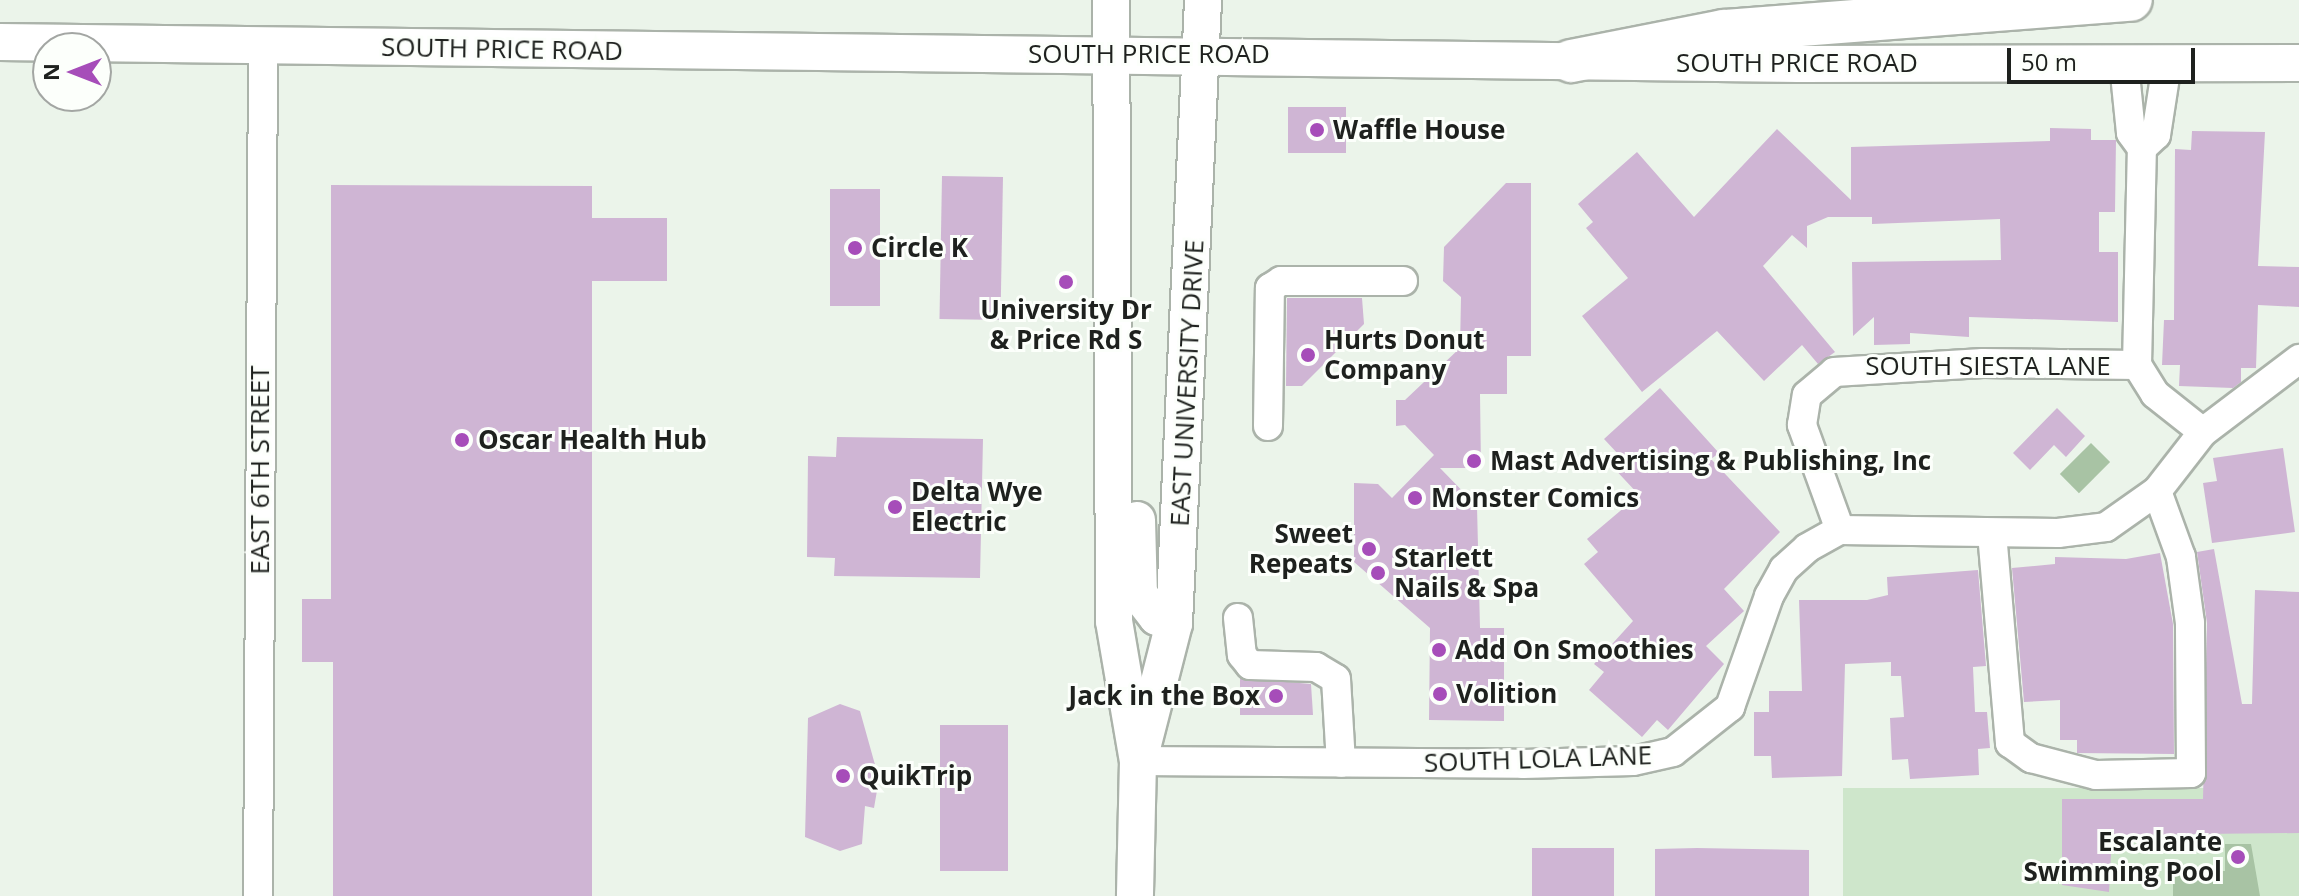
<!DOCTYPE html>
<html>
<head>
<meta charset="utf-8">
<style>
	body { margin:0 }
	#map { position:relative; width:2299px; height:896px; overflow:hidden; background:#ebf4ea; font-family:"Open Sans",sans-serif }
	div>[style] { position:absolute }
	[style*='--x'] { left:calc(var(--x)*1px); top:calc(var(--y)*1px); width:calc(var(--w)*1px); rotate:calc(var(--a)*1deg) }
	.green>* { inset:0; background:#cee6cb; transform-origin:0 0 }
	.water>* { inset:0; background:#a8c3a4; transform-origin:0 0 }
	.building>* { inset:0; background:#cfb5d4; transform-origin:0 0 }
	.roads { filter:drop-shadow(2px 0 #abb3aa) drop-shadow(-2px 0 #abb3aa) drop-shadow(0 2px #abb3aa) drop-shadow(0 -2px #abb3aa) }
	.minor>* { height:28px; margin:-14px; padding:0 14px; transform-origin:14px; border-radius:14px; background:#fff }
	.major>* { height:36px; margin:-18px; padding:0 18px; transform-origin:18px; border-radius:18px; background:#fff }
	.highway>* { height:42px; margin:-21px; padding:0 21px; transform-origin:21px; border-radius:21px; background:#fff }
	.dots>* { width:22px; height:22px; translate:-50% -50%; box-sizing:border-box; border:4px solid #fcfffb; border-radius:50% }
	span { translate:-50% -50%; white-space:nowrap; text-align:center; line-height:1.15; -webkit-text-stroke:6px #fcfffb; paint-order:stroke }
	.street-label { font-size:26px; color:#1e211e }
	.poi-label { font-size:26px; color:#1e211e; font-weight:700 }
	.left { translate:0 -50%; text-align:left }
	.right { translate:-100% -50%; text-align:right }
	.north { position:absolute; left:32px; top:32px; width:80px; height:80px; box-sizing:border-box; background:#fcfffb; border:2px solid #a3a6a3; border-radius:50%; rotate:270deg; font-size:22px; font-weight:700; line-height:32px; text-align:center; color:#1e211e }
	.north::after { content:''; display:block; margin:auto; width:28px; height:36px; background:#a64db9; clip-path:polygon(50% 0,100% 100%,50% 72%,0 100%) }
	.scale { position:absolute; left:2007px; top:48px; width:188px; height:36px; box-sizing:border-box; border:4px solid #1e211e; border-top:0; padding-left:10px; font-size:24px; line-height:28px; white-space:nowrap; color:#1e211e; -webkit-text-stroke:6px #fcfffb; paint-order:stroke }
</style>
</head>
<body>
<div id="map">
	<div class="green">
		<div style="left:2299px;top:788px;width:108px;height:456px;rotate:90deg"></div>
	</div>
	<div class="water">
		<div style="left:2091px;top:443px;width:27px;height:44px;rotate:45deg"></div>
		<div style="clip-path:polygon(2225px 844px,2251px 844px,2260px 896px,2173px 896px,2173px 871px,2225px 871px)"></div>
	</div>
	<div class="building">
		<div style="left:1288px;top:107px;width:58px;height:46px"></div>
		<div style="clip-path:polygon(2050px 128px,2091px 129px,2091px 140px,2116px 140px,2115px 212px,2099px 212px,2099px 252px,2118px 252px,2118px 322px,1969px 317px,1969px 337px,1910px 333px,1910px 344px,1874px 345px,1874px 317px,1853px 336px,1852px 262px,2001px 260px,2000px 219px,1872px 224px,1872px 217px,1828px 217px,1807px 226px,1807px 248px,1792px 235px,1763px 266px,1835px 352px,1818px 364px,1802px 345px,1764px 381px,1717px 331px,1642px 392px,1582px 316px,1628px 278px,1586px 228px,1593px 222px,1578px 204px,1637px 152px,1694px 217px,1777px 129px,1851px 200px,1851px 147px,2050px 141px)"></div>
		<div style="clip-path:polygon(2192px 131px,2265px 132px,2258px 266px,2299px 267px,2299px 307px,2258px 305px,2256px 368px,2241px 368px,2241px 382px,2233px 388px,2179px 386px,2180px 365px,2162px 365px,2164px 320px,2174px 320px,2175px 149px,2191px 150px)"></div>
		<div style="left:942px;top:176px;width:61px;height:143px;rotate:1deg"></div>
		<div style="clip-path:polygon(1506px 183px,1531px 183px,1531px 356px,1507px 356px,1507px 394px,1480px 394px,1481px 468px,1440px 468px,1477px 506px,1480px 628px,1504px 628px,1504px 721px,1429px 720px,1430px 628px,1354px 562px,1354px 483px,1378px 484px,1392px 498px,1434px 455px,1405px 425px,1396px 426px,1396px 400px,1405px 400px,1460px 348px,1461px 297px,1443px 281px,1444px 247px)"></div>
		<div style="clip-path:polygon(331px 185px,592px 186px,592px 218px,667px 218px,667px 281px,592px 281px,592px 896px,333px 896px,333px 662px,302px 662px,302px 599px,331px 599px)"></div>
		<div style="left:830px;top:189px;width:50px;height:117px"></div>
		<div style="clip-path:polygon(1287px 298px,1362px 298px,1364px 324px,1302px 386px,1286px 386px)"></div>
		<div style="clip-path:polygon(1660px 388px,1719px 453px,1711px 459px,1780px 532px,1724px 589px,1744px 611px,1706px 646px,1724px 664px,1668px 730px,1657px 720px,1642px 737px,1589px 690px,1604px 672px,1594px 664px,1633px 621px,1584px 564px,1598px 552px,1587px 539px,1639px 495px,1610px 464px,1619px 455px,1604px 439px)"></div>
		<div style="clip-path:polygon(2057px 408px,2085px 436px,2066px 457px,2054px 445px,2030px 470px,2013px 453px)"></div>
		<div style="clip-path:polygon(837px 437px,983px 439px,980px 578px,834px 576px,835px 558px,807px 557px,808px 456px,836px 457px)"></div>
		<div style="clip-path:polygon(2283px 448px,2295px 532px,2212px 543px,2203px 483px,2217px 481px,2213px 458px)"></div>
		<div style="clip-path:polygon(2214px 549px,2242px 704px,2252px 704px,2255px 590px,2299px 592px,2299px 833px,2112px 835px,2109px 892px,2062px 885px,2062px 799px,2203px 799px,2207px 623px,2197px 552px)"></div>
		<div style="clip-path:polygon(2160px 553px,2173px 624px,2174px 754px,2077px 753px,2077px 740px,2060px 740px,2060px 700px,2024px 702px,2012px 568px,2055px 564px,2055px 557px,2126px 559px)"></div>
		<div style="clip-path:polygon(1978px 570px,1986px 666px,1973px 667px,1975px 712px,1987px 712px,1990px 748px,1978px 749px,1979px 775px,1910px 779px,1908px 759px,1892px 760px,1890px 718px,1904px 717px,1901px 676px,1891px 676px,1891px 662px,1845px 664px,1842px 776px,1772px 778px,1771px 756px,1754px 756px,1754px 712px,1769px 712px,1769px 691px,1802px 691px,1799px 600px,1867px 600px,1888px 595px,1887px 577px)"></div>
		<div style="clip-path:polygon(1240px 678px,1311px 684px,1313px 715px,1240px 715px)"></div>
		<div style="clip-path:polygon(840px 704px,860px 711px,879px 779px,874px 808px,865px 806px,862px 844px,840px 851px,805px 837px,808px 718px)"></div>
		<div style="left:940px;top:725px;width:68px;height:146px"></div>
		<div style="left:1614px;top:848px;width:48px;height:82px;rotate:90deg"></div>
		<div style="clip-path:polygon(1697px 848px,1809px 850px,1809px 896px,1655px 896px,1655px 849px)"></div>
	</div>
	<div class="roads">
		<div class="minor">
			<div style="--x:2124;--y:64;--w:69;--a:84.2"></div>
			<div style="--x:2131;--y:133;--w:19;--a:54"></div>
			<div style="--x:2142;--y:148;--w:19;--a:-43"></div>
			<div style="--x:2156;--y:135;--w:72;--a:-81.2"></div>
			<div style="--x:2137;--y:365;--w:217;--a:-88.7"></div>
			<div style="--x:1268;--y:426;--w:138;--a:-89.2"></div>
			<div style="--x:1270;--y:288;--w:13;--a:-32"></div>
			<div style="--x:1281;--y:281;--w:122;--a:0"></div>
			<div style="--x:1840;--y:530;--w:112;--a:-109.9"></div>
			<div style="--x:1802;--y:425;--w:30;--a:-81"></div>
			<div style="--x:1807;--y:395;--w:35;--a:-40"></div>
			<div style="--x:1834;--y:372;--w:149;--a:-3.5"></div>
			<div style="--x:1983;--y:363;--w:154;--a:0.7"></div>
			<div style="--x:2137;--y:365;--w:34;--a:58"></div>
			<div style="--x:2155;--y:394;--w:61;--a:38.4"></div>
			<div style="--x:2203;--y:432;--w:121;--a:-37.2"></div>
			<div style="--x:1992;--y:533;--w:211;--a:85.1"></div>
			<div style="--x:2010;--y:743;--w:26;--a:36"></div>
			<div style="--x:2031;--y:758;--w:67;--a:14.7"></div>
			<div style="--x:2096;--y:775;--w:95;--a:-1.2"></div>
			<div style="--x:2191;--y:773;--w:150;--a:-90.4"></div>
			<div style="--x:2190;--y:623;--w:67;--a:-97.8"></div>
			<div style="--x:2181;--y:557;--w:70;--a:-110"></div>
			<div style="--x:1238;--y:618;--w:37;--a:84"></div>
			<div style="--x:1242;--y:655;--w:13;--a:51"></div>
			<div style="--x:1250;--y:665;--w:66;--a:1.7"></div>
			<div style="--x:1316;--y:667;--w:23;--a:31"></div>
			<div style="--x:1336;--y:679;--w:84;--a:86.6"></div>
			<div style="--x:1138;--y:761;--w:385;--a:0.4"></div>
			<div style="--x:1523;--y:764;--w:110;--a:-1.6"></div>
			<div style="--x:1633;--y:761;--w:41;--a:-12.7"></div>
			<div style="--x:1673;--y:752;--w:73;--a:-38.3"></div>
			<div style="--x:1730;--y:707;--w:118;--a:-70.6"></div>
			<div style="--x:1769;--y:596;--w:31;--a:-61"></div>
			<div style="--x:1784;--y:569;--w:31;--a:-42"></div>
			<div style="--x:1807;--y:548;--w:38;--a:-29"></div>
			<div style="--x:1840;--y:530;--w:218;--a:0.8"></div>
			<div style="--x:2058;--y:533;--w:48;--a:-7.1"></div>
			<div style="--x:2106;--y:527;--w:62;--a:-35.2"></div>
			<div style="--x:2157;--y:491;--w:75;--a:-52.1"></div>
			<div style="--x:258;--y:896;--w:851;--a:-89.66"></div>
		</div>
		<div class="major">
			<div style="--x:1111;--y:0;--w:621;--a:89.72"></div>
			<div style="--x:1114;--y:621;--w:142;--a:80.3"></div>
			<div style="--x:1138;--y:761;--w:135;--a:91.3"></div>
			<div style="--x:0;--y:42;--w:1799;--a:0.7"></div>
			<div style="--x:1799;--y:64;--w:500;--a:-0.11"></div>
			<div style="--x:1137;--y:520;--w:74;--a:88.5"></div>
			<div style="--x:1139;--y:594;--w:29;--a:52"></div>
			<div style="--x:1157;--y:617;--w:18;--a:19"></div>
			<div style="--x:1142;--y:748;--w:129;--a:-75.6"></div>
			<div style="--x:1174;--y:623;--w:624;--a:-87.33"></div>
		</div>
		<div class="highway">
			<div style="--x:1571;--y:61;--w:156;--a:-11.1"></div>
			<div style="--x:1724;--y:31;--w:408;--a:-4.4"></div>
		</div>
	</div>
	<div class="dots">
		<div style="left:1317px;top:130px;background:#a64db9"></div>
		<div style="left:855px;top:248px;background:#a64db9"></div>
		<div style="left:1066px;top:282px;background:#a64db9"></div>
		<div style="left:1308px;top:355px;background:#a64db9"></div>
		<div style="left:462px;top:440px;background:#a64db9"></div>
		<div style="left:1474px;top:461px;background:#a64db9"></div>
		<div style="left:1415px;top:498px;background:#a64db9"></div>
		<div style="left:895px;top:507px;background:#a64db9"></div>
		<div style="left:1369px;top:549px;background:#a64db9"></div>
		<div style="left:1378px;top:573px;background:#a64db9"></div>
		<div style="left:1439px;top:650px;background:#a64db9"></div>
		<div style="left:1440px;top:694px;background:#a64db9"></div>
		<div style="left:1276px;top:696px;background:#a64db9"></div>
		<div style="left:843px;top:776px;background:#a64db9"></div>
		<div style="left:2238px;top:857px;background:#a64db9"></div>
	</div>
	<div class="street-label">
		<span style="left:502px;top:49px;rotate:1deg">SOUTH PRICE ROAD</span>
		<span style="left:1149px;top:54px">SOUTH PRICE ROAD</span>
		<span style="left:1797px;top:63px">SOUTH PRICE ROAD</span>
		<span style="left:1988px;top:366px">SOUTH SIESTA LANE</span>
		<span style="left:1187px;top:383px;rotate:-87deg">EAST UNIVERSITY DRIVE</span>
		<span style="left:260px;top:470px;rotate:-90deg">EAST 6TH STREET</span>
		<span style="left:1538px;top:759px;rotate:-2deg">SOUTH LOLA LANE</span>
	</div>
	<div class="poi-label">
		<span class="left" style="left:1333px;top:130px">Waffle House</span>
		<span class="left" style="left:871px;top:248px">Circle K</span>
		<span style="left:1066px;top:325px">University Dr<br>&amp; Price Rd S</span>
		<span class="left" style="left:1324px;top:355px">Hurts Donut<br>Company</span>
		<span class="left" style="left:478px;top:440px">Oscar Health Hub</span>
		<span class="left" style="left:1490px;top:461px">Mast Advertising &amp; Publishing, Inc</span>
		<span class="left" style="left:911px;top:507px">Delta Wye<br>Electric</span>
		<span class="left" style="left:1431px;top:498px">Monster Comics</span>
		<span class="right" style="left:1353px;top:549px">Sweet<br>Repeats</span>
		<span class="left" style="left:1394px;top:573px">Starlett<br>Nails &amp; Spa</span>
		<span class="left" style="left:1455px;top:650px">Add On Smoothies</span>
		<span class="left" style="left:1456px;top:694px">Volition</span>
		<span class="right" style="left:1260px;top:696px">Jack in the Box</span>
		<span class="left" style="left:859px;top:776px">QuikTrip</span>
		<span class="right" style="left:2222px;top:857px">Escalante<br>Swimming Pool</span>
	</div>
	<div class="north">N</div>
	<div class="scale">50 m</div>
</div>
</body>
</html>
